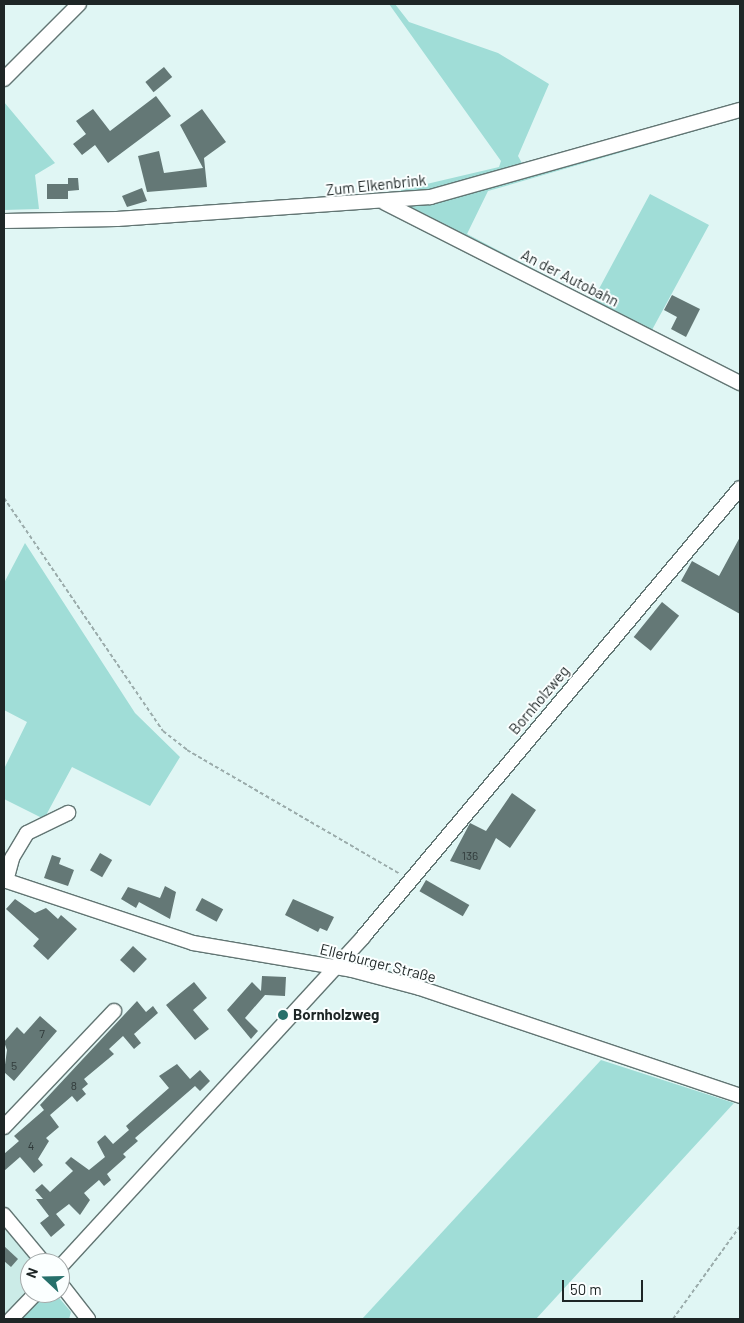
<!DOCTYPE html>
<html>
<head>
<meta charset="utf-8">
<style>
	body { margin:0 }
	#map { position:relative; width:744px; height:1323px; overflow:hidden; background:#e0f6f4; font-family:Barlow,sans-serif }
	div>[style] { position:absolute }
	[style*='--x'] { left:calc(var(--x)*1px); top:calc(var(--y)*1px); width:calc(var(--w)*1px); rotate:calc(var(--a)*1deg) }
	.built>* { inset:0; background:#cbebe7 }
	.green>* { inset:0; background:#a0ddd7 }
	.building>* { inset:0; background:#647876; transform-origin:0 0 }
	.path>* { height:2px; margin-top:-1px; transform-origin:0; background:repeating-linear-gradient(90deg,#9aabaa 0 4px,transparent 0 6.5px) }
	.roads { filter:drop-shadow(1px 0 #627573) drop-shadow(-1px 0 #627573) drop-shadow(0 1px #627573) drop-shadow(0 -1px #627573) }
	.minor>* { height:14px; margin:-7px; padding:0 7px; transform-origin:7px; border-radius:7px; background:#fff }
	.dots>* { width:14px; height:14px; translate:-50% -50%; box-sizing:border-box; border:2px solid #fbffff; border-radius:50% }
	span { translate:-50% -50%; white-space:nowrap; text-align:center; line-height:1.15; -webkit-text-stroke:4px #fbffff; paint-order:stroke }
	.number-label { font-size:12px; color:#303a3a }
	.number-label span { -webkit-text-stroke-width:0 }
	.street-label { font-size:15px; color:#1e2626 }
	.poi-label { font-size:15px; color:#1e2626; font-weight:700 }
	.left { translate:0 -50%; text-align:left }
	.frame { position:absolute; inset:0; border:5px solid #1e2626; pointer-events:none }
	.north { position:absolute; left:20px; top:1253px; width:50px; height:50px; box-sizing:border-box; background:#fbffff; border:1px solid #a3a8a8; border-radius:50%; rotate:291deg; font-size:14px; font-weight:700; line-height:20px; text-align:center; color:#1e2626 }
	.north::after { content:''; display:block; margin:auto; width:18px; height:22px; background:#26706b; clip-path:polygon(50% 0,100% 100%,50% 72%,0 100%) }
	.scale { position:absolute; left:562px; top:1280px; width:81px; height:22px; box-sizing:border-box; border:2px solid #1e2626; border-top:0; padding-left:6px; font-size:15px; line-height:18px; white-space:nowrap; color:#1e2626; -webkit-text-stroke:4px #fbffff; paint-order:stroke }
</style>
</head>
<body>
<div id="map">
	<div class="built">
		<div style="clip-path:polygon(4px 1224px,33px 1263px,30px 1287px,4px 1318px)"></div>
	</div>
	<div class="green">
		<div style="clip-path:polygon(389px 4px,395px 4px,409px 22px,498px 53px,549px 84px,518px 156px,523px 165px,740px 103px,740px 118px,488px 191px,467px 234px,593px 300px,650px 194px,709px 225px,652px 330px,740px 376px,395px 211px,401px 190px,499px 167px,501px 161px)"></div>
		<div style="clip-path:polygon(4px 102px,55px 163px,35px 175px,39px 209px,4px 210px)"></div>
		<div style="clip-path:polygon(25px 543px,135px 713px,180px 757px,150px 806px,72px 767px,44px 819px,4px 799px,4px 769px,27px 722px,4px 710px,4px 583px)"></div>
		<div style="clip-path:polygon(601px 1060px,734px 1103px,536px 1319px,362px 1319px)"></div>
		<div style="clip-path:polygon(45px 1293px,55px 1293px,71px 1312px,69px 1319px,19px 1319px)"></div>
	</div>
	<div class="building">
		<div style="left:164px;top:67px;width:13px;height:24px;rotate:51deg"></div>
		<div style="clip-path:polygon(156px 96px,171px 116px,108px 163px,95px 145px,82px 155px,73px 144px,86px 134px,76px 121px,93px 109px,110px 131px)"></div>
		<div style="clip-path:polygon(202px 109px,226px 142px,204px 158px,207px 187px,147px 192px,138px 156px,159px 151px,164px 173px,203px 168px,180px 125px)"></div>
		<div style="clip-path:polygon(68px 178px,78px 178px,79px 190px,68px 191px)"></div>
		<div style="left:68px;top:184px;width:15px;height:21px;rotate:90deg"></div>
		<div style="clip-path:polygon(142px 188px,147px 201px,127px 207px,122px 196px)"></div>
		<div style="clip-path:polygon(672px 295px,700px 309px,686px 337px,671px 329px,677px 317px,664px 310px)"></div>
		<div style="clip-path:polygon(740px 537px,740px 614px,681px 581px,692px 561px,719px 576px)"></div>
		<div style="left:662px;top:602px;width:22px;height:45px;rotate:39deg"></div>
		<div style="clip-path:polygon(512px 793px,536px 810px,510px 848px,496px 838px,480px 870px,450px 861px,470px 823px,486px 831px)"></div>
		<div style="left:100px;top:853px;width:14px;height:20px;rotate:30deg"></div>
		<div style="clip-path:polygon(52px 855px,61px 858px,59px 864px,74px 870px,68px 886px,44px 878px)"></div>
		<div style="left:426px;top:880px;width:50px;height:13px;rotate:30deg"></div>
		<div style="clip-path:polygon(165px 886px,176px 892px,170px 919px,139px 902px,136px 908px,121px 899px,128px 887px,160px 898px)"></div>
		<div style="left:202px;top:898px;width:24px;height:14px;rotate:28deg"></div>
		<div style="clip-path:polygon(15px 899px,35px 913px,46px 908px,58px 919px,61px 915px,77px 929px,48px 960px,33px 946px,39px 939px,6px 909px)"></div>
		<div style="clip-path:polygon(293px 899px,334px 917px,327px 931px,320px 928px,318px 932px,285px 915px)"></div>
		<div style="left:133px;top:946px;width:19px;height:19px;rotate:43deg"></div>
		<div style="clip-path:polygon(262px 976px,286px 977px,285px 996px,265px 995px,245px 1018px,258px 1031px,251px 1039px,227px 1010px,252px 982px,261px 991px)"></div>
		<div style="clip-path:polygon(194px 982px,207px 998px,193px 1010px,209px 1029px,195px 1040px,166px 1005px)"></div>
		<div style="clip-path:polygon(137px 1001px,146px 1012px,153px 1006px,158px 1013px,134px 1034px,141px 1043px,134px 1049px,123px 1036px,109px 1049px,114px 1054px,84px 1079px,88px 1084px,82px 1089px,86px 1094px,77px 1102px,72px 1096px,50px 1115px,59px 1127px,46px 1138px,49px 1141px,38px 1159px,43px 1165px,34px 1173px,20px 1157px,4px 1171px,4px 1154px,19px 1141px,14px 1136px,44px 1110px,40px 1105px)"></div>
		<div style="clip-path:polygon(40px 1016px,57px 1031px,14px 1081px,4px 1072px,7px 1050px,4px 1042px,17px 1027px,24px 1034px)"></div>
		<div style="clip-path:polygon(177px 1064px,190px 1079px,200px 1070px,210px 1081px,200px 1091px,195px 1086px,135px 1138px,138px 1141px,123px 1154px,126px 1157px,107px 1174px,111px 1180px,104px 1186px,99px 1180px,84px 1193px,90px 1200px,80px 1215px,69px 1204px,56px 1214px,65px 1225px,51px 1237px,40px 1223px,49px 1216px,36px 1199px,43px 1199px,35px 1190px,42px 1184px,50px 1192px,73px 1171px,65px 1163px,71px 1157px,89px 1170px,105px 1157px,97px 1142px,105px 1135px,113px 1144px,129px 1130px,126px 1126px,169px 1088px,159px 1076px)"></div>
		<div style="clip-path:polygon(4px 1246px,18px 1259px,11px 1267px,4px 1261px)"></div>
	</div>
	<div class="path">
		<div style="--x:4;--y:498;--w:282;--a:55.7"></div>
		<div style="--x:163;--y:731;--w:31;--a:38"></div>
		<div style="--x:187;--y:750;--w:246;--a:30.2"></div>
		<div style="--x:673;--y:1319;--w:115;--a:-54.2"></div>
	</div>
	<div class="roads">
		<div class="minor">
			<div style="--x:4;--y:79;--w:106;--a:-45"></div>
			<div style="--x:385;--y:203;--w:398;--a:26.9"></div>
			<div style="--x:4;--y:221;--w:113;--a:-1"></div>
			<div style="--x:117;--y:219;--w:314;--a:-4"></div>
			<div style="--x:430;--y:197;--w:322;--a:-15.7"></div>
			<div style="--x:4;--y:880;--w:199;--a:18.4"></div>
			<div style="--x:193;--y:943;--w:161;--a:9.6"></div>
			<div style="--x:352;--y:970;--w:70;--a:14.8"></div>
			<div style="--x:420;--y:988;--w:338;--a:18.6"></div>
			<div style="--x:6;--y:881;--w:24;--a:-75"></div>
			<div style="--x:12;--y:858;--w:29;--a:-59"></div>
			<div style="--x:27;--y:833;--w:46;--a:-26"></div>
			<div style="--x:4;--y:1127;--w:160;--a:-46.5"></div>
			<div style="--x:4;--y:1215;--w:62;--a:50.2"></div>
			<div style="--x:60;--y:1267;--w:448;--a:-47.4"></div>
			<div style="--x:363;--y:937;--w:586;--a:-49.98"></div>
			<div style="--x:60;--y:1283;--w:46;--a:52.1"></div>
			<div style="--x:11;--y:1319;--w:36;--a:-46"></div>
		</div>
	</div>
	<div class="dots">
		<div style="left:283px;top:1015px;background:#26706b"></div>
	</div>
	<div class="number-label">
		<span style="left:470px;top:856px">136</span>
		<span style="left:42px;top:1034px">7</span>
		<span style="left:14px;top:1066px">5</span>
		<span style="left:74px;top:1086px">8</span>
		<span style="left:31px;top:1146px">4</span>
	</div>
	<div class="street-label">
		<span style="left:376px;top:185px;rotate:-6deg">Zum Elkenbrink</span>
		<span style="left:570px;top:278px;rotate:27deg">An der Autobahn</span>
		<span style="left:539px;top:700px;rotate:-50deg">Bornholzweg</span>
		<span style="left:378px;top:963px;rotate:14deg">Ellerburger Straße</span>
	</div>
	<div class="poi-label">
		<span class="left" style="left:293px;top:1015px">Bornholzweg</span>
	</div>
	<div class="frame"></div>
	<div class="north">N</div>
	<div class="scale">50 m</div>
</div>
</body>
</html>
